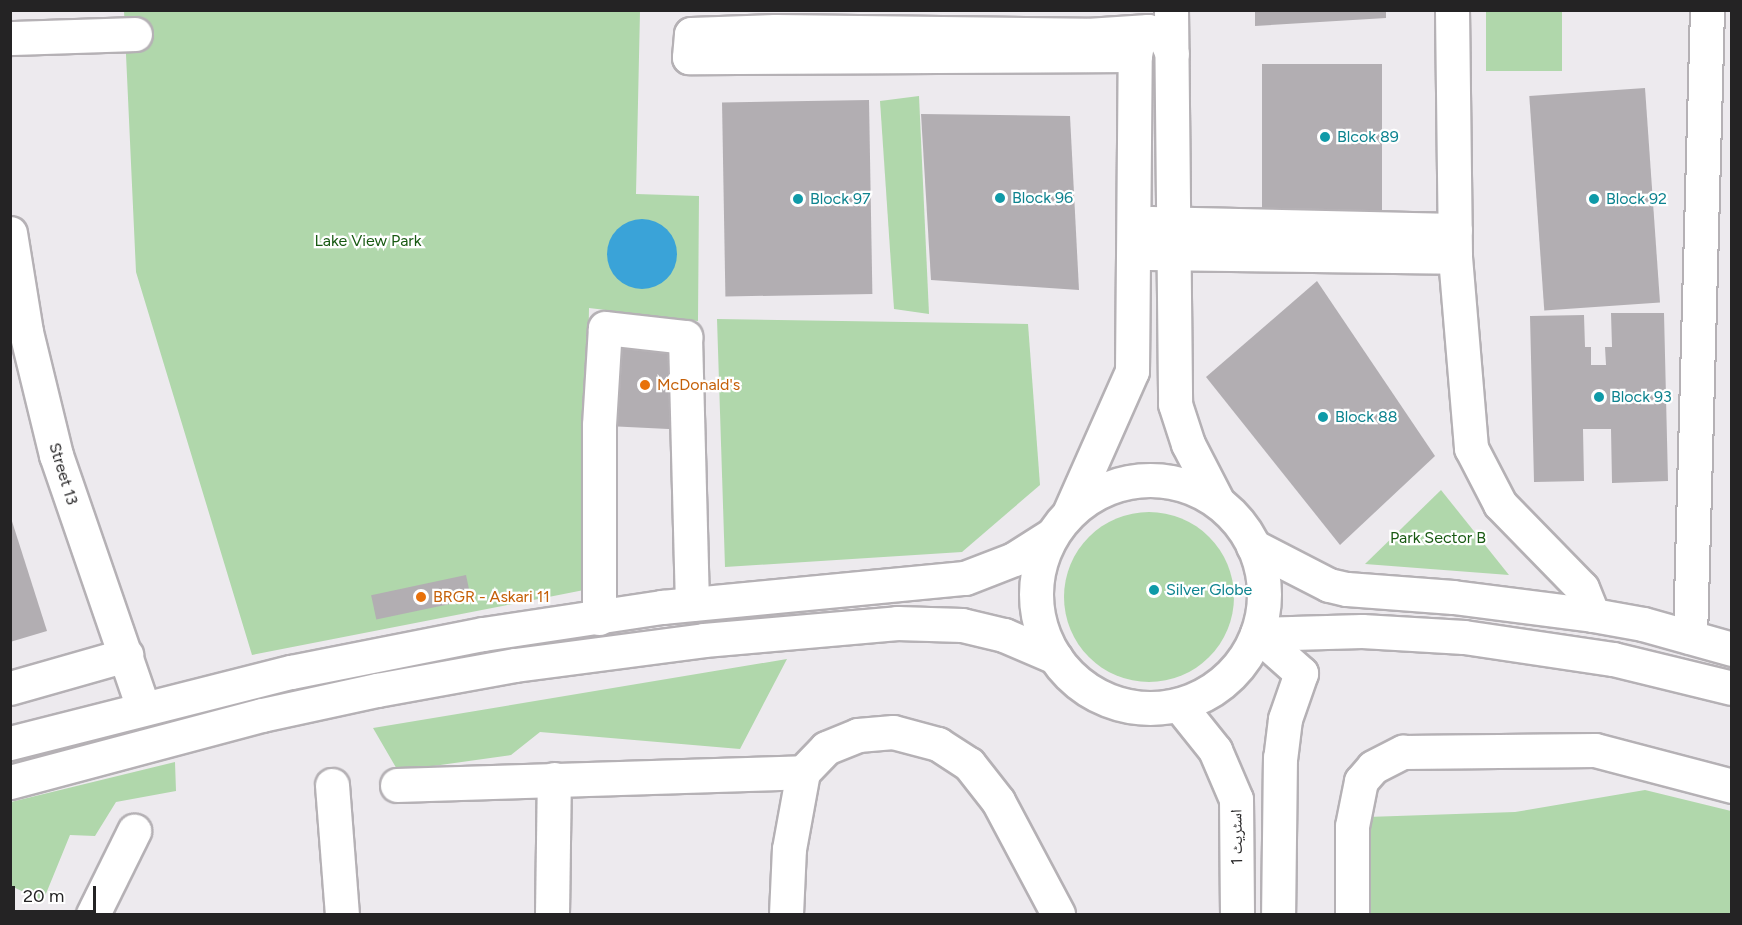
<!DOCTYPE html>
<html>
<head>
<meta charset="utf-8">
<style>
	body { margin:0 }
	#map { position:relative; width:1742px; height:925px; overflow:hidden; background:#edeaee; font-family:Figtree,"Noto Naskh Arabic",sans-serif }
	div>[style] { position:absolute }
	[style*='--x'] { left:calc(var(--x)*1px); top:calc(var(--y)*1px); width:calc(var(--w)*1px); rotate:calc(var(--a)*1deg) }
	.green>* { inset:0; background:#b0d7ab; transform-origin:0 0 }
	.round { border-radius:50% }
	.water>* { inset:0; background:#3aa3d8 }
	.building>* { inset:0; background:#b2aeb2; transform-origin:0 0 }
	.roads { filter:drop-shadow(2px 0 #b5b1b5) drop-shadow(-2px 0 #b5b1b5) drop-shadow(0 2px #b5b1b5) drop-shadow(0 -2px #b5b1b5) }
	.minor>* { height:33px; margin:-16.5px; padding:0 16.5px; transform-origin:16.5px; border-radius:16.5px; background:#fff }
	.minor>.ring { margin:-16.5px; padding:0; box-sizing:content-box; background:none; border:33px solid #fff; border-radius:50% }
	.dots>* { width:16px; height:16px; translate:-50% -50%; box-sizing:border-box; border:3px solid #fff; border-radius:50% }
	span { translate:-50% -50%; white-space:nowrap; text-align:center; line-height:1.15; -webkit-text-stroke:4.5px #fff; paint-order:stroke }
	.culture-label { font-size:16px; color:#0d838f }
	.left { translate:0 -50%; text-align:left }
	.park-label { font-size:16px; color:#195a13 }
	.food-label { font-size:16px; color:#c56008 }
	.street-label { font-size:16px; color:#242324 }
	.frame { position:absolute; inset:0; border:12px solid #242324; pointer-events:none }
	.scale { position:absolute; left:12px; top:886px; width:84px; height:27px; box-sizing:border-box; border:3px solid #242324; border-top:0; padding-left:8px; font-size:18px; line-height:21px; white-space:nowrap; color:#242324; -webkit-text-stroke:4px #fff; paint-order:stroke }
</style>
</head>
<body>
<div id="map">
	<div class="green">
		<div style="clip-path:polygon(124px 11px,640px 11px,636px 194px,699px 196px,698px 321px,589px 308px,584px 590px,252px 655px,136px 272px)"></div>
		<div style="left:1486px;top:11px;width:76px;height:60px"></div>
		<div style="clip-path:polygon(919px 96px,929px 314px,894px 309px,880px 101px)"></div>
		<div style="clip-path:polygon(717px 319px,1028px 324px,1040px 485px,962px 552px,725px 567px)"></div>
		<div style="clip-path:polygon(1441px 490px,1509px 575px,1365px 564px)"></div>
		<div class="round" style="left:1064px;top:512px;width:170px;height:170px"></div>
		<div style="clip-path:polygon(787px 659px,740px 749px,540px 732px,511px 755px,398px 771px,373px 728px)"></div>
		<div style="clip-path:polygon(175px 762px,176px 791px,116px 802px,95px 836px,70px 835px,43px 901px,11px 886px,11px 802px)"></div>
		<div style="clip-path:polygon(1645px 790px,1731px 811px,1731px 914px,1369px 914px,1367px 817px,1515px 812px)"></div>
	</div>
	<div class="water">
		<div class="round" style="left:607px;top:219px;width:70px;height:70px"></div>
	</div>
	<div class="building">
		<div style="clip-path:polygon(1255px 10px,1386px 10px,1386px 18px,1255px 26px)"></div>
		<div style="left:1262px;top:64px;width:120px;height:146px"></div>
		<div style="left:1645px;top:88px;width:215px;height:116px;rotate:86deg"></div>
		<div style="left:869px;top:100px;width:194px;height:147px;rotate:89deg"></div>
		<div style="clip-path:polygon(921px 114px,1070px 116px,1079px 290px,931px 280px)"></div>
		<div style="clip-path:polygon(1317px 281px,1435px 456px,1340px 545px,1206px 377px)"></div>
		<div style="clip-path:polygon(1611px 313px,1664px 313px,1668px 481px,1612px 483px,1611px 429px,1583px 429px,1584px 481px,1534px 482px,1530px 316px,1584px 315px,1585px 347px,1591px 347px,1591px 365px,1606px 365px,1605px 347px,1612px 347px)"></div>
		<div style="left:612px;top:340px;width:66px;height:86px;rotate:3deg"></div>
		<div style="clip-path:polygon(10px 515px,47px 631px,10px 642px)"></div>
		<div style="left:466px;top:575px;width:25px;height:97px;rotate:78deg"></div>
	</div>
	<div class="roads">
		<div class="minor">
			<div style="--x:1171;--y:10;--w:394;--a:89.4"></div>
			<div style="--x:1175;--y:404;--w:42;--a:72"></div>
			<div style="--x:1188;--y:444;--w:65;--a:62.7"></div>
			<div style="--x:1452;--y:10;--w:247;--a:89.3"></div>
			<div style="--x:1455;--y:257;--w:192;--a:85.2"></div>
			<div style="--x:1471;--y:448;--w:63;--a:62.6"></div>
			<div style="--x:1500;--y:504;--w:117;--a:45.7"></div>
			<div style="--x:1582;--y:588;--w:29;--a:68"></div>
			<div style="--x:10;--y:38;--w:125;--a:-1.8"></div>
			<div style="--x:1135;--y:55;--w:446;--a:179.7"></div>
			<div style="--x:689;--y:57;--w:23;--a:-85"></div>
			<div style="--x:691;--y:34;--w:84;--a:-2"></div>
			<div style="--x:775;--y:31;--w:312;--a:0.7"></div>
			<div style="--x:1087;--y:35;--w:61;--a:-3.8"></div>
			<div style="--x:1148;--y:31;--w:18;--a:22"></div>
			<div style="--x:1165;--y:38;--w:17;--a:66"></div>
			<div style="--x:1151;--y:223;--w:304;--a:1.3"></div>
			<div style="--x:10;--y:233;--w:100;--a:80.8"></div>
			<div style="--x:26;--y:332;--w:127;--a:76.3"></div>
			<div style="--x:56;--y:455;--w:267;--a:71"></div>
			<div style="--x:1149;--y:253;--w:306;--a:0.7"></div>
			<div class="ring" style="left:1036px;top:480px;width:195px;height:195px"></div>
			<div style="--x:1070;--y:511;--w:153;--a:-66.1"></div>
			<div style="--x:1132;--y:371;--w:316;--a:-89.5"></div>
			<div style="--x:1135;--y:55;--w:20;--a:-79"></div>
			<div style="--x:1253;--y:546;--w:85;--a:27.2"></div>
			<div style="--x:1329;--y:585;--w:18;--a:13"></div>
			<div style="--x:1347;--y:589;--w:106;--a:4.3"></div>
			<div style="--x:1453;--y:597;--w:141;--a:7.3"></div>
			<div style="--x:1593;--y:615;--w:51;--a:10.2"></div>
			<div style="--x:1643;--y:624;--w:92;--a:15.7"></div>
			<div style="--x:599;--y:618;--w:193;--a:-90"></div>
			<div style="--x:599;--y:425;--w:97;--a:-86.5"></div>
			<div style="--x:605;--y:328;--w:81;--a:6.4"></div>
			<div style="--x:685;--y:337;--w:267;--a:88.5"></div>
			<div style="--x:1257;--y:634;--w:105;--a:-1.6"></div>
			<div style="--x:1362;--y:631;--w:102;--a:3.4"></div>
			<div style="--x:1464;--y:637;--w:151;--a:8.4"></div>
			<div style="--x:1613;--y:659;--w:122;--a:13.7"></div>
			<div style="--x:1257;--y:634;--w:59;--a:41.6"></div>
			<div style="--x:1301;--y:673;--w:49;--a:109.2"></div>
			<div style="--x:1285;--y:719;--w:38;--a:97"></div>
			<div style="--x:1280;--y:757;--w:157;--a:90.7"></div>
			<div style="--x:1690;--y:637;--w:627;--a:-88.45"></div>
			<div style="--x:10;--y:688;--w:121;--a:-15.9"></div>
			<div style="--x:1179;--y:705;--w:58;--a:51.3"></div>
			<div style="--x:1215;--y:750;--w:53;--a:66.8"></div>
			<div style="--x:1236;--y:799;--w:115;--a:89.5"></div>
			<div style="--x:10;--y:743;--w:290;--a:-14.2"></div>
			<div style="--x:291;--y:672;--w:196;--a:-11.2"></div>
			<div style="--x:483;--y:634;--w:181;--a:-8.6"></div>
			<div style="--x:662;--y:607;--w:304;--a:-5.5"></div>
			<div style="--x:965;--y:578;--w:53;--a:-21.2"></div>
			<div style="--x:1014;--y:559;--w:43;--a:-32.6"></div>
			<div style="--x:10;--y:782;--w:261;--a:-14.9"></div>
			<div style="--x:262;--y:715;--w:118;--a:-12.3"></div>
			<div style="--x:377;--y:690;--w:140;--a:-10.3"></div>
			<div style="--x:515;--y:665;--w:191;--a:-7.5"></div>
			<div style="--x:704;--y:640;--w:194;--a:-5"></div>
			<div style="--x:897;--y:623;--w:65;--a:1.8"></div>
			<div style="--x:962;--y:625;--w:43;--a:13.4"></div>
			<div style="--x:1004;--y:635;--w:56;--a:23.3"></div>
			<div style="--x:332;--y:785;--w:129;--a:85.6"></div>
			<div style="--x:397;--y:785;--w:406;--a:-1.8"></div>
			<div style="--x:93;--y:914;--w:93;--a:-63.7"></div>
			<div style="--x:552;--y:914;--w:135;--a:-89.2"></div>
			<div style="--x:786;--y:914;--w:65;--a:-87.4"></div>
			<div style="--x:789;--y:849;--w:78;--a:-79.7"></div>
			<div style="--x:803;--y:772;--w:33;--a:-46"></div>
			<div style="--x:826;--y:748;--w:35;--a:-22"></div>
			<div style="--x:858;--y:735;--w:35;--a:-5"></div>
			<div style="--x:893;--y:732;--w:47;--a:14.9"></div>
			<div style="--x:938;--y:744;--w:37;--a:33"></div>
			<div style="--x:969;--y:764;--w:47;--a:51.9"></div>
			<div style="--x:998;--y:801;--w:128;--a:62"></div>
			<div style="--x:1352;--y:914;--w:88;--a:-90"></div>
			<div style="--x:1352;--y:826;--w:46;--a:-78.7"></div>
			<div style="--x:1361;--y:781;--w:18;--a:-49"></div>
			<div style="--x:1373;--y:767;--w:34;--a:-27"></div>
			<div style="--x:1403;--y:752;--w:192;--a:-0.6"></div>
			<div style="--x:1595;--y:750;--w:142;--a:14.7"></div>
		</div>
	</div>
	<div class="dots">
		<div style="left:1325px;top:137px;background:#0f9aa8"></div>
		<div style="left:1000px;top:198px;background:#0f9aa8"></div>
		<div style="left:798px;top:199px;background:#0f9aa8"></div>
		<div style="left:1594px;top:199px;background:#0f9aa8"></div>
		<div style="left:645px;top:385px;background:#e8710a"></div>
		<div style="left:1599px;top:397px;background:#0f9aa8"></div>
		<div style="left:1323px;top:417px;background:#0f9aa8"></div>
		<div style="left:1154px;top:590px;background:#0f9aa8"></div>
		<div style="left:421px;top:597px;background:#e8710a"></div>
	</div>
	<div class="culture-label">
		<span class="left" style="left:1337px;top:137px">Blcok 89</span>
		<span class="left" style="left:1012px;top:198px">Block 96</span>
		<span class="left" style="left:810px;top:199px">Block 97</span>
		<span class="left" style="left:1606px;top:199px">Block 92</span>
		<span class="left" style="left:1611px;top:397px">Block 93</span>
		<span class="left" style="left:1335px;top:417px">Block 88</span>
		<span class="left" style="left:1166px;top:590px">Silver Globe</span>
	</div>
	<div class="park-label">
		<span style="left:368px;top:241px">Lake View Park</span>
		<span style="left:1438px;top:538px">Park Sector B</span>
	</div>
	<div class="food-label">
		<span class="left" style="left:657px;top:385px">McDonald's</span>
		<span class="left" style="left:433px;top:597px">BRGR - Askari 11</span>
	</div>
	<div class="street-label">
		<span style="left:63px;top:474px;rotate:73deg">Street 13</span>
		<span style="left:1237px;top:837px;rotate:-91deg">اسٹریٹ 1</span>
	</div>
	<div class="frame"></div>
	<div class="scale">20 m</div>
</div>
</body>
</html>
